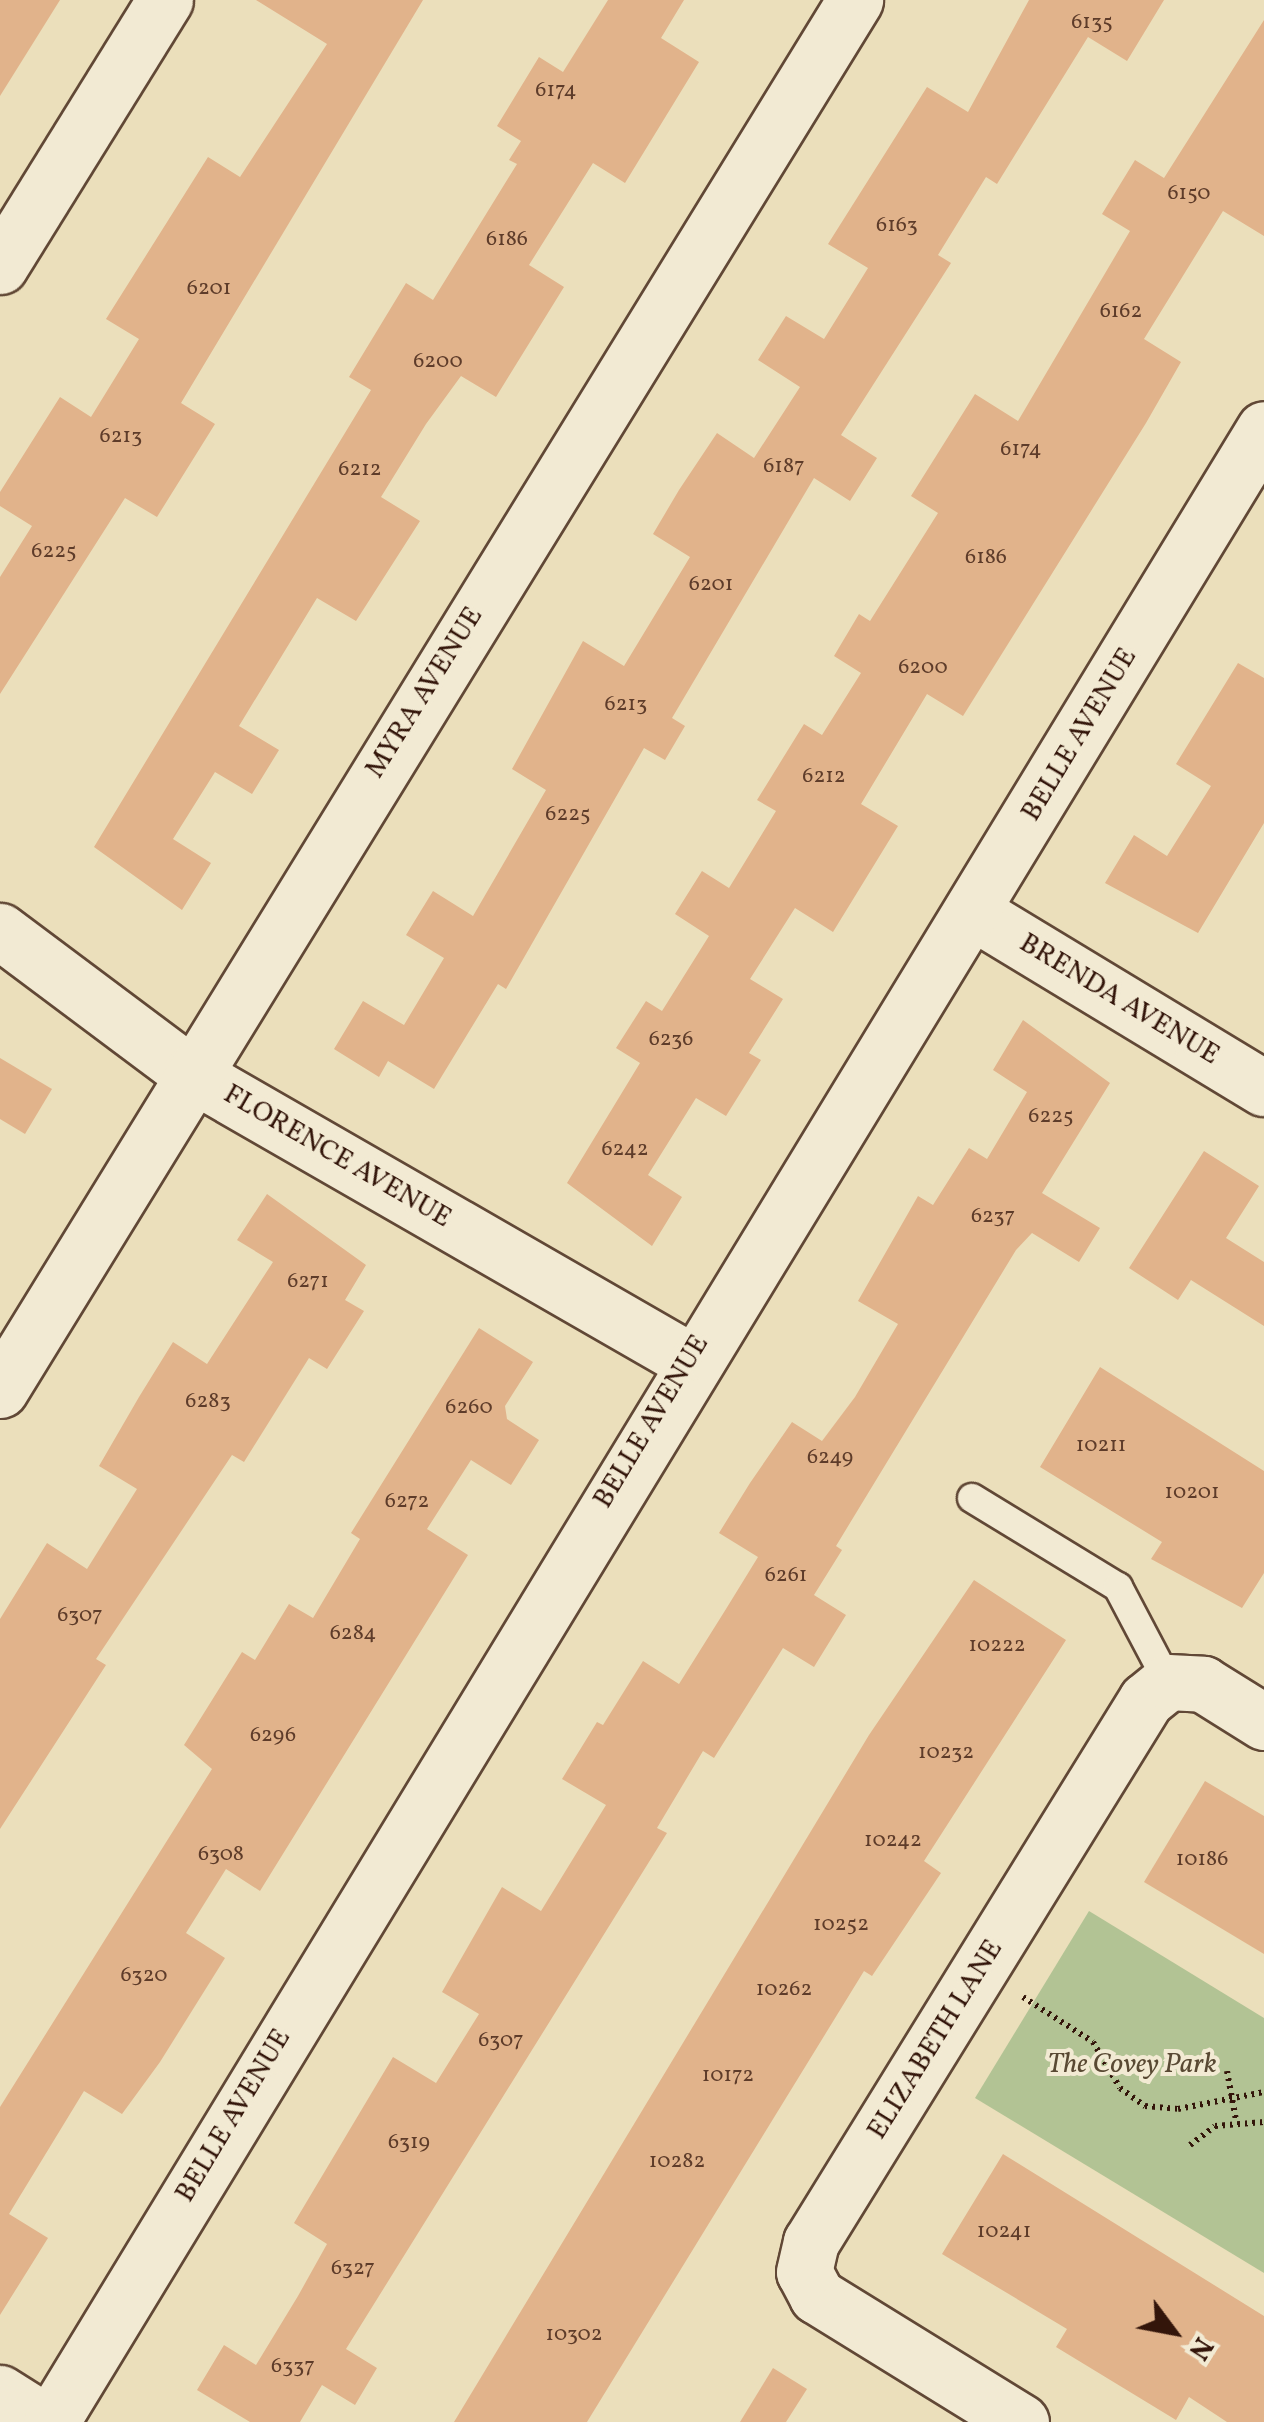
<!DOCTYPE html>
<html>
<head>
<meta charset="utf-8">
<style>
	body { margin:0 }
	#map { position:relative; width:1264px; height:2422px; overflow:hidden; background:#ebdfbb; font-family:Vollkorn,serif }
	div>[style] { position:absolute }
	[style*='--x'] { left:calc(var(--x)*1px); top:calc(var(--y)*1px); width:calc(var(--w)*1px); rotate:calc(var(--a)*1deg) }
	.green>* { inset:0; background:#b2c394 }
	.building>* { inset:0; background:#e1b38b }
	.path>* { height:6px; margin-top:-3px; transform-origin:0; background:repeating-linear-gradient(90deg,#33150a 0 2.5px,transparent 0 7.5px) }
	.roads { filter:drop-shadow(2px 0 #614836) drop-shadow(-2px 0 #614836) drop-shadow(0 2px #614836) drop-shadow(0 -2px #614836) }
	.service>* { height:28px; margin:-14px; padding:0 14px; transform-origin:14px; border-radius:14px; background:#f2ead3 }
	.minor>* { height:55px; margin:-27.5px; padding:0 27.5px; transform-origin:27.5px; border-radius:27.5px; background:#f2ead3 }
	span { translate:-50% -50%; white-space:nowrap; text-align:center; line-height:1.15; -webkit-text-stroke:8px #f2ead3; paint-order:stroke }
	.number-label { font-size:22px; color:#5e3c2a }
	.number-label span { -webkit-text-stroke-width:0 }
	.street-label { font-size:28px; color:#33150a }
	.park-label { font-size:28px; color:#594933; font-style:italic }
	.north { position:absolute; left:1124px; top:2282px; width:100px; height:100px; -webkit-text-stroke:8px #f2ead3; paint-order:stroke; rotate:122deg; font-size:28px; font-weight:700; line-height:40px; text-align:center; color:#33150a }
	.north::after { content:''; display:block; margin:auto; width:35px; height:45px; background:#33150a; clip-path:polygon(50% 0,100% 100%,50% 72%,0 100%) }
</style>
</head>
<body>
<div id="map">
	<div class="green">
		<div style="clip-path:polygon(1089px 1911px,1264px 2018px,1264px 2273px,975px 2098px)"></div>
	</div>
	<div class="building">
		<div style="clip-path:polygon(0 0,60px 0,0 96px)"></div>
		<div style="clip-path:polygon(256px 0,423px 0,181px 403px,215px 424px,157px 517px,125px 498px,0 694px,0 577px,32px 526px,0 506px,0 492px,60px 397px,91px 417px,139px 339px,106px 319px,208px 157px,240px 177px,327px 44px)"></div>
		<div style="clip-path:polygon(608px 0,684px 0,661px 38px,699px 62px,625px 183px,593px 163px,529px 265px,564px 287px,496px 397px,461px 376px,426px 424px,381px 497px,420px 521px,356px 621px,317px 598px,239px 726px,279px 750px,252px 794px,215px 772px,173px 839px,211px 863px,182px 910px,94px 847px,371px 390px,349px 377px,406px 283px,433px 300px,517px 164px,509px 160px,521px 141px,497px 126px,539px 57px,563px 72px)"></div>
		<div style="clip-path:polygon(1029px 0,1164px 0,1127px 61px,1088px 37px,997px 184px,986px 177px,938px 255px,951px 263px,841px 435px,877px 458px,850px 501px,814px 478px,672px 718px,685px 726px,665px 760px,644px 748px,506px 989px,498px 984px,434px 1089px,388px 1061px,379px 1077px,334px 1049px,363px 1001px,404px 1025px,444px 958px,406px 935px,433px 891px,473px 916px,546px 790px,512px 769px,583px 641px,624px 666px,690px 557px,653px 534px,679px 490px,717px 433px,754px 458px,800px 387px,758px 360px,786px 316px,824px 339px,868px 268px,828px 244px,927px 87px,968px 112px)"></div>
		<div style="clip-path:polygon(1264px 20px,1264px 236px,1223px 211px,1144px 339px,1181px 362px,1146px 423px,963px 716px,927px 694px,861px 804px,898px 826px,833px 932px,795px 908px,750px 979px,783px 999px,749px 1053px,761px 1060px,726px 1116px,696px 1098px,648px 1175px,682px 1197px,652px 1246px,567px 1183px,640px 1063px,616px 1048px,646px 1001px,662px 1011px,709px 936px,675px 914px,702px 871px,729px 888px,776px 811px,757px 800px,804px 724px,822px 735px,861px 673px,834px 656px,859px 614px,870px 621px,938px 513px,911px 496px,975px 394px,1018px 421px,1130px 231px,1102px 214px,1135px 160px,1164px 178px)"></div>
		<div style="clip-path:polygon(1238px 663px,1264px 678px,1264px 823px,1198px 933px,1105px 883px,1134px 835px,1167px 856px,1211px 786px,1176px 764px)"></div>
		<div style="clip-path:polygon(1023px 1020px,1110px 1083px,1042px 1193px,1100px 1228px,1079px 1262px,1032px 1233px,1016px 1250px,836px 1546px,842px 1550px,814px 1595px,846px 1615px,814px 1667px,783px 1648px,714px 1758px,703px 1751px,657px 1828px,667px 1833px,346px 2349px,377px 2368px,355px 2405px,322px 2385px,300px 2422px,250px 2422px,197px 2390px,224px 2345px,256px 2365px,298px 2296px,327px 2244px,294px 2223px,393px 2057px,436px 2083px,479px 2014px,442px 1992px,502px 1887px,541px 1911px,606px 1805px,562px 1779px,597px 1722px,603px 1725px,643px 1661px,679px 1684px,726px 1609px,758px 1557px,719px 1533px,750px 1483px,792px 1422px,822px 1441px,855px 1397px,898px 1324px,858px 1301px,918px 1196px,933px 1205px,969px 1148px,987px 1159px,1027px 1092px,993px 1070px)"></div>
		<div style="clip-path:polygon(0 1058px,52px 1089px,25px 1134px,0 1119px)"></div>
		<div style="clip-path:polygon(1204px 1151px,1259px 1186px,1226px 1238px,1264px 1262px,1264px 1326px,1191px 1280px,1178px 1300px,1129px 1268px)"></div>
		<div style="clip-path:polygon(267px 1194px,366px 1265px,345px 1300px,364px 1311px,327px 1369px,309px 1358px,244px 1462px,232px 1455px,96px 1659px,106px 1665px,0 1829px,0 1619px,47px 1543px,87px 1569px,137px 1489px,99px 1466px,139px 1397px,173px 1342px,207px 1364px,273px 1262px,237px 1240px)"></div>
		<div style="clip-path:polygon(479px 1328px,533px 1362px,505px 1406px,507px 1419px,539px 1440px,511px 1485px,471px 1460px,427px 1529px,468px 1555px,260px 1891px,226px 1869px,186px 1933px,225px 1958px,160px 2062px,122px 2114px,84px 2091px,9px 2214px,48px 2238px,0 2315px,0 2107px,212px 1769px,184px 1745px,242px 1652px,255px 1660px,289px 1604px,313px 1618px,360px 1539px,351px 1533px)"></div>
		<div style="clip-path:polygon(1100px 1367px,1264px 1471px,1264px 1573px,1242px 1608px,1151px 1559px,1162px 1542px,1040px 1467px)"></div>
		<div style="clip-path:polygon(974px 1580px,1066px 1640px,924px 1861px,941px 1873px,872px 1976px,864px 1971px,587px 2422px,454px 2422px,869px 1735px)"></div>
		<div style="clip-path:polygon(1205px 1781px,1264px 1816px,1264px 1954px,1144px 1882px)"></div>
		<div style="clip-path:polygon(1003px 2154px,1264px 2316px,1264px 2422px,1227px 2422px,1189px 2397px,1176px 2420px,1056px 2347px,1067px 2329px,942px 2254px)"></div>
		<div style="clip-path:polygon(773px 2368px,807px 2389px,786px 2422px,740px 2422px)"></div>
	</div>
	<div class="path">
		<div style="--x:1023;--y:1997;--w:83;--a:32.7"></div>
		<div style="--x:1093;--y:2042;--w:53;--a:59.6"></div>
		<div style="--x:1120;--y:2088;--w:31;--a:36"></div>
		<div style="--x:1145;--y:2106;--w:33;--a:5"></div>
		<div style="--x:1178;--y:2109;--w:88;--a:-11.2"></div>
		<div style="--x:1227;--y:2071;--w:50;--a:79.6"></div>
		<div style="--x:1190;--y:2145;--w:31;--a:-37"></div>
		<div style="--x:1215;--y:2126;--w:49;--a:-4.7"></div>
	</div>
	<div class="roads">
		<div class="service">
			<div style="--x:972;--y:1498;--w:171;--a:31.4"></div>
			<div style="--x:1118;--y:1587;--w:107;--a:62.2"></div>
		</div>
		<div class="minor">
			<div style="--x:0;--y:266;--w:313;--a:-58.2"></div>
			<div style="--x:973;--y:912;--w:340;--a:31.2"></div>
			<div style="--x:0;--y:931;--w:237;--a:36.8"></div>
			<div style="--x:190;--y:1073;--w:576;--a:29.91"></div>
			<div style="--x:0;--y:1390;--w:1632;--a:-58.4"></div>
			<div style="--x:0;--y:2393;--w:54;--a:32.2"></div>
			<div style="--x:51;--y:2422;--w:2333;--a:-58.67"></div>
			<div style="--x:1021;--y:2422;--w:240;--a:-148.3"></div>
			<div style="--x:817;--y:2296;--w:27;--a:-118"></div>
			<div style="--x:804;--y:2272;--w:31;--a:-77"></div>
			<div style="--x:811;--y:2242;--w:637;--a:-58.28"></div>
			<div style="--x:1146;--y:1700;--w:28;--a:-39"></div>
			<div style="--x:1168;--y:1682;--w:35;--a:3"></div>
			<div style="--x:1203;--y:1684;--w:72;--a:31.9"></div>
		</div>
	</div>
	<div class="number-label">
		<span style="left:1092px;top:23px">6135</span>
		<span style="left:556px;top:91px">6174</span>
		<span style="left:1189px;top:194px">6150</span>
		<span style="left:897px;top:226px">6163</span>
		<span style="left:507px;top:240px">6186</span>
		<span style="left:209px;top:289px">6201</span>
		<span style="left:1121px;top:312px">6162</span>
		<span style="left:438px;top:362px">6200</span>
		<span style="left:121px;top:437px">6213</span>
		<span style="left:1021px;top:450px">6174</span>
		<span style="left:784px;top:467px">6187</span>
		<span style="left:360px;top:470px">6212</span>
		<span style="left:54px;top:552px">6225</span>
		<span style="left:986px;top:558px">6186</span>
		<span style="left:711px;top:585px">6201</span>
		<span style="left:923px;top:668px">6200</span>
		<span style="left:626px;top:705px">6213</span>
		<span style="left:824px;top:777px">6212</span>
		<span style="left:568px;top:815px">6225</span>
		<span style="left:671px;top:1040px">6236</span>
		<span style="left:1051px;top:1117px">6225</span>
		<span style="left:625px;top:1150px">6242</span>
		<span style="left:993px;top:1217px">6237</span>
		<span style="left:308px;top:1282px">6271</span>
		<span style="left:208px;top:1402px">6283</span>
		<span style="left:469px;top:1408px">6260</span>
		<span style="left:1101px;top:1446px">10211</span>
		<span style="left:830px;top:1458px">6249</span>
		<span style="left:1192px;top:1493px">10201</span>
		<span style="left:407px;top:1502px">6272</span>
		<span style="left:786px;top:1576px">6261</span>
		<span style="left:80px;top:1616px">6307</span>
		<span style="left:353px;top:1634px">6284</span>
		<span style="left:997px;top:1646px">10222</span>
		<span style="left:273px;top:1736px">6296</span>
		<span style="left:946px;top:1753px">10232</span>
		<span style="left:893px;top:1841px">10242</span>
		<span style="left:221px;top:1855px">6308</span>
		<span style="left:1202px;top:1860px">10186</span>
		<span style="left:841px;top:1925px">10252</span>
		<span style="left:144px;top:1976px">6320</span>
		<span style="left:784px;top:1990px">10262</span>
		<span style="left:501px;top:2041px">6307</span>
		<span style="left:728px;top:2076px">10172</span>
		<span style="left:409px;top:2143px">6319</span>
		<span style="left:677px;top:2162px">10282</span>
		<span style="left:1004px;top:2232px">10241</span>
		<span style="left:353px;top:2269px">6327</span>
		<span style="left:574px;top:2335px">10302</span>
		<span style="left:293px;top:2367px">6337</span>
	</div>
	<div class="street-label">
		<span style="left:425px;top:693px;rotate:-58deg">MYRA AVENUE</span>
		<span style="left:1080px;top:735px;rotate:-59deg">BELLE AVENUE</span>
		<span style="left:1119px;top:1000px;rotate:31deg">BRENDA AVENUE</span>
		<span style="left:337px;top:1157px;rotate:30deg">FLORENCE AVENUE</span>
		<span style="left:652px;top:1422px;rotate:-59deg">BELLE AVENUE</span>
		<span style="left:936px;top:2040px;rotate:-58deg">ELIZABETH LANE</span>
		<span style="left:234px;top:2116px;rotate:-59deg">BELLE AVENUE</span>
	</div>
	<div class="park-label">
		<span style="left:1132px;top:2065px">The Covey Park</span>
	</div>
	<div class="north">N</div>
</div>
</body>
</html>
